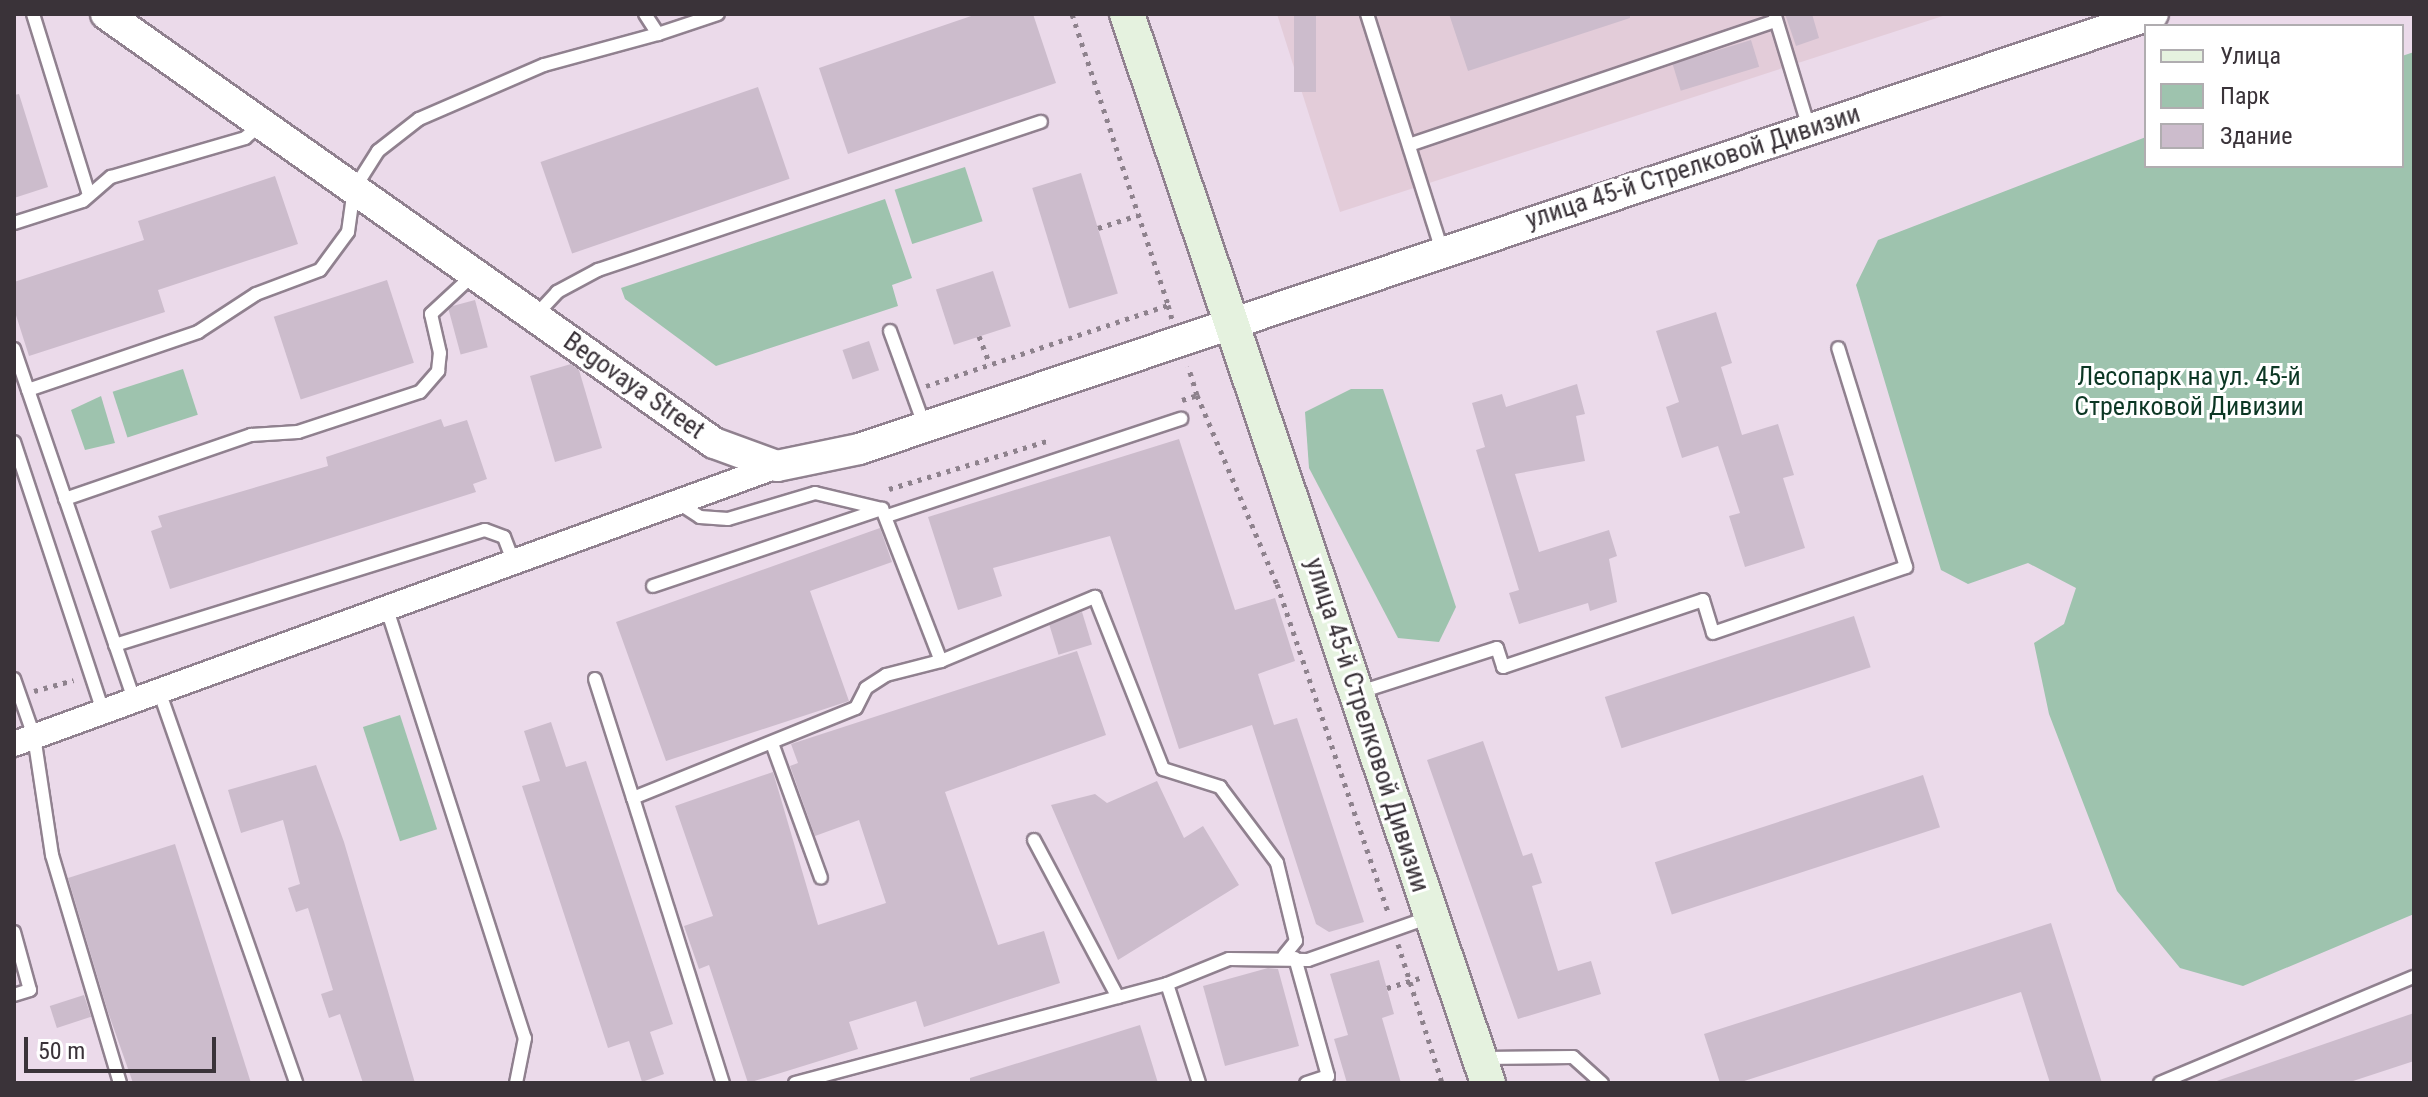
<!DOCTYPE html>
<html>
<head>
<meta charset="utf-8">
<style>
	body { margin:0 }
	#map { position:relative; width:2428px; height:1097px; overflow:hidden; background:#ebdaea; font-family:"Roboto Condensed",sans-serif }
	div>[style] { position:absolute }
	[style*='--x'] { left:calc(var(--x)*1px); top:calc(var(--y)*1px); width:calc(var(--w)*1px); rotate:calc(var(--a)*1deg) }
	.industrial>* { inset:0; background:#e3ccd9 }
	.green>* { inset:0; background:#9ec3ae; transform-origin:0 0 }
	.building>* { inset:0; background:#ccbccc; transform-origin:0 0 }
	.path>* { height:5px; margin-top:-2.5px; transform-origin:0; background:repeating-linear-gradient(90deg,#8e828d 0 4px,transparent 0 10px) }
	.roads { filter:drop-shadow(2px 0 #90818f) drop-shadow(-2px 0 #90818f) drop-shadow(0 2px #90818f) drop-shadow(0 -2px #90818f) }
	.service>* { height:12px; margin:-6px; padding:0 6px; transform-origin:6px; border-radius:6px; background:#fff }
	.minor>* { height:24px; margin:-12px; padding:0 12px; transform-origin:12px; border-radius:12px; background:#fff }
	.tertiary>* { height:30px; margin:-15px; padding:0 15px; transform-origin:15px; border-radius:15px; background:#fff }
	.secondary>* { height:34px; margin:-17px; padding:0 17px; transform-origin:17px; border-radius:17px; background:#e5f2df }
	span { translate:-50% -50%; white-space:nowrap; text-align:center; line-height:1.15; -webkit-text-stroke:6px #fff; paint-order:stroke }
	.street-label { font-size:26px; color:#3a3339 }
	.park-label { font-size:26px; color:#0c3724 }
	.frame { position:absolute; inset:0; border:16px solid #3a3339; pointer-events:none }
	.legend { position:absolute; left:2144px; top:24px; width:260px; height:144px; box-sizing:border-box; background:#fff; border:2px solid #b0adb0; margin:0; padding:10px 14px; list-style:none; font-size:24px; color:#3a3339 }
	.legend li { display:flex; align-items:center; gap:16px; height:40px }
	.legend b { width:40px; border:2px solid #b0adb0 }
	.scale { position:absolute; left:24px; top:1037px; width:192px; height:36px; box-sizing:border-box; border:4px solid #3a3339; border-top:0; padding-left:10px; font-size:24px; line-height:28px; white-space:nowrap; color:#3a3339; -webkit-text-stroke:6px #fff; paint-order:stroke }
</style>
</head>
<body>
<div id="map">
	<div class="industrial">
		<div style="clip-path:polygon(1277px 14px,1949px 14px,1340px 212px)"></div>
	</div>
	<div class="green">
		<div style="clip-path:polygon(2414px 52px,2414px 914px,2243px 986px,2180px 968px,2117px 891px,2049px 714px,2034px 643px,2064px 624px,2076px 588px,2028px 563px,1968px 584px,1941px 570px,1856px 285px,1878px 240px,2146px 137px,2146px 166px,2402px 166px,2402px 56px)"></div>
		<div style="left:965px;top:167px;width:57px;height:74px;rotate:72deg"></div>
		<div style="clip-path:polygon(885px 199px,912px 278px,892px 285px,898px 306px,716px 366px,625px 299px,621px 288px)"></div>
		<div style="left:183px;top:369px;width:48px;height:74px;rotate:72deg"></div>
		<div style="clip-path:polygon(1351px 389px,1383px 389px,1456px 607px,1439px 642px,1398px 638px,1309px 468px,1305px 412px)"></div>
		<div style="clip-path:polygon(101px 396px,115px 443px,85px 450px,71px 410px)"></div>
		<div style="left:400px;top:715px;width:120px;height:39px;rotate:72deg"></div>
	</div>
	<div class="building">
		<div style="clip-path:polygon(977px 14px,1033px 14px,1056px 83px,848px 154px,819px 68px)"></div>
		<div style="left:1294px;top:14px;width:22px;height:78px"></div>
		<div style="clip-path:polygon(1449px 14px,1630px 14px,1630px 18px,1468px 71px)"></div>
		<div style="clip-path:polygon(1785px 14px,1812px 14px,1819px 38px,1796px 46px)"></div>
		<div style="left:1751px;top:40px;width:28px;height:82px;rotate:73deg"></div>
		<div style="left:758px;top:87px;width:97px;height:230px;rotate:71deg"></div>
		<div style="clip-path:polygon(19px 94px,48px 187px,14px 198px,14px 95px)"></div>
		<div style="left:1081px;top:173px;width:126px;height:51px;rotate:73deg"></div>
		<div style="clip-path:polygon(275px 176px,298px 244px,158px 290px,165px 312px,29px 356px,14px 309px,14px 282px,144px 240px,138px 221px)"></div>
		<div style="left:993px;top:271px;width:58px;height:60px;rotate:72deg"></div>
		<div style="left:387px;top:280px;width:87px;height:119px;rotate:72deg"></div>
		<div style="left:475px;top:300px;width:49px;height:28px;rotate:75deg"></div>
		<div style="clip-path:polygon(1716px 312px,1732px 363px,1721px 367px,1742px 435px,1778px 424px,1794px 475px,1783px 478px,1805px 548px,1745px 567px,1729px 516px,1740px 513px,1718px 446px,1682px 458px,1666px 407px,1679px 402px,1656px 331px)"></div>
		<div style="left:869px;top:341px;width:31px;height:28px;rotate:71deg"></div>
		<div style="clip-path:polygon(571px 364px,579px 370px,602px 448px,555px 462px,530px 376px)"></div>
		<div style="clip-path:polygon(1577px 384px,1585px 414px,1576px 416px,1585px 461px,1515px 474px,1539px 552px,1609px 530px,1617px 556px,1609px 559px,1617px 602px,1590px 611px,1588px 603px,1519px 624px,1509px 593px,1519px 590px,1476px 450px,1485px 447px,1472px 403px,1502px 394px,1506px 407px)"></div>
		<div style="clip-path:polygon(441px 419px,444px 427px,467px 420px,487px 479px,473px 484px,476px 492px,170px 589px,151px 531px,162px 527px,158px 516px,328px 466px,326px 457px)"></div>
		<div style="clip-path:polygon(1179px 439px,1235px 610px,1275px 598px,1295px 661px,1258px 674px,1274px 725px,1297px 718px,1364px 922px,1329px 932px,1316px 924px,1252px 725px,1179px 749px,1110px 536px,993px 568px,1002px 596px,958px 610px,928px 517px)"></div>
		<div style="clip-path:polygon(880px 528px,892px 562px,810px 591px,849px 701px,666px 761px,616px 622px)"></div>
		<div style="left:1082px;top:612px;width:34px;height:35px;rotate:73deg"></div>
		<div style="left:1854px;top:616px;width:54px;height:262px;rotate:72deg"></div>
		<div style="clip-path:polygon(1077px 651px,1106px 735px,945px 792px,998px 945px,1044px 931px,1060px 983px,924px 1027px,916px 1001px,849px 1022px,858px 1049px,748px 1083px,709px 965px,699px 969px,684px 926px,713px 916px,675px 806px,773px 772px,818px 925px,886px 903px,859px 820px,815px 836px,790px 766px,798px 763px,791px 744px)"></div>
		<div style="clip-path:polygon(551px 722px,566px 767px,586px 761px,673px 1024px,650px 1032px,664px 1074px,642px 1082px,629px 1041px,608px 1048px,522px 786px,540px 781px,524px 731px)"></div>
		<div style="clip-path:polygon(1483px 741px,1523px 856px,1532px 853px,1542px 883px,1532px 886px,1558px 971px,1591px 961px,1601px 994px,1518px 1019px,1427px 760px)"></div>
		<div style="clip-path:polygon(316px 765px,344px 842px,415px 1083px,363px 1083px,340px 1014px,329px 1018px,321px 994px,333px 990px,308px 908px,296px 912px,288px 888px,300px 884px,283px 820px,241px 833px,228px 790px)"></div>
		<div style="left:1923px;top:775px;width:55px;height:282px;rotate:72deg"></div>
		<div style="clip-path:polygon(1157px 781px,1184px 838px,1203px 826px,1239px 885px,1118px 960px,1051px 805px,1095px 794px,1107px 803px)"></div>
		<div style="clip-path:polygon(175px 844px,251px 1083px,133px 1083px,108px 1012px,68px 878px)"></div>
		<div style="clip-path:polygon(2051px 923px,2102px 1083px,2050px 1083px,2021px 992px,1738px 1083px,1720px 1083px,1704px 1034px)"></div>
		<div style="clip-path:polygon(1379px 960px,1394px 1014px,1382px 1018px,1401px 1083px,1347px 1083px,1334px 1039px,1348px 1035px,1330px 974px)"></div>
		<div style="clip-path:polygon(1268px 968px,1278px 969px,1299px 1046px,1225px 1066px,1203px 986px)"></div>
		<div style="left:84px;top:995px;width:23px;height:36px;rotate:72deg"></div>
		<div style="clip-path:polygon(2414px 1013px,2414px 1061px,2347px 1083px,2211px 1083px)"></div>
		<div style="clip-path:polygon(1140px 1025px,1158px 1083px,970px 1083px,970px 1078px)"></div>
	</div>
	<div class="path">
		<div style="--x:1072;--y:14;--w:306;--a:71.7"></div>
		<div style="--x:1098;--y:228;--w:42;--a:-18"></div>
		<div style="--x:979;--y:336;--w:30;--a:69"></div>
		<div style="--x:926;--y:386;--w:255;--a:-18.5"></div>
		<div style="--x:1168;--y:305;--w:15;--a:74"></div>
		<div style="--x:1197;--y:395;--w:205;--a:67.1"></div>
		<div style="--x:1277;--y:584;--w:349;--a:71.3"></div>
		<div style="--x:1182;--y:400;--w:16;--a:-18"></div>
		<div style="--x:1197;--y:395;--w:30;--a:-107"></div>
		<div style="--x:889;--y:489;--w:168;--a:-16.9"></div>
		<div style="--x:34;--y:691;--w:41;--a:-15.4"></div>
		<div style="--x:1398;--y:944;--w:146;--a:72.4"></div>
		<div style="--x:1387;--y:988;--w:39;--a:-17"></div>
	</div>
	<div class="roads">
		<div class="service">
			<div style="--x:33;--y:14;--w:189;--a:72.8"></div>
			<div style="--x:645;--y:14;--w:24;--a:57"></div>
			<div style="--x:658;--y:34;--w:63;--a:-18.4"></div>
			<div style="--x:1367;--y:14;--w:249;--a:72.4"></div>
			<div style="--x:1775;--y:16;--w:117;--a:73.1"></div>
			<div style="--x:1409;--y:145;--w:387;--a:-18.7"></div>
			<div style="--x:14;--y:223;--w:72;--a:-17.7"></div>
			<div style="--x:83;--y:201;--w:37;--a:-41"></div>
			<div style="--x:111;--y:177;--w:140;--a:-16.2"></div>
			<div style="--x:245;--y:138;--w:20;--a:-41"></div>
			<div style="--x:535;--y:316;--w:33;--a:-47"></div>
			<div style="--x:557;--y:292;--w:47;--a:-28.2"></div>
			<div style="--x:598;--y:270;--w:467;--a:-18.5"></div>
			<div style="--x:890;--y:331;--w:102;--a:70"></div>
			<div style="--x:14;--y:349;--w:368;--a:71.1"></div>
			<div style="--x:28;--y:390;--w:180;--a:-18.8"></div>
			<div style="--x:198;--y:332;--w:69;--a:-33.2"></div>
			<div style="--x:256;--y:294;--w:68;--a:-20.6"></div>
			<div style="--x:320;--y:270;--w:47;--a:-53.6"></div>
			<div style="--x:348;--y:232;--w:43;--a:-82.1"></div>
			<div style="--x:354;--y:189;--w:45;--a:-57.7"></div>
			<div style="--x:378;--y:151;--w:52;--a:-38"></div>
			<div style="--x:419;--y:119;--w:136;--a:-23.4"></div>
			<div style="--x:544;--y:65;--w:118;--a:-15.2"></div>
			<div style="--x:14;--y:442;--w:280;--a:71.7"></div>
			<div style="--x:65;--y:499;--w:197;--a:-19"></div>
			<div style="--x:251;--y:435;--w:47;--a:-3.7"></div>
			<div style="--x:298;--y:432;--w:128;--a:-18.2"></div>
			<div style="--x:420;--y:392;--w:28;--a:-49"></div>
			<div style="--x:438;--y:371;--w:18;--a:-84"></div>
			<div style="--x:440;--y:353;--w:40;--a:-103"></div>
			<div style="--x:431;--y:314;--w:56;--a:-42.8"></div>
			<div style="--x:677;--y:502;--w:27;--a:33"></div>
			<div style="--x:700;--y:517;--w:28;--a:4"></div>
			<div style="--x:728;--y:519;--w:91;--a:-16.6"></div>
			<div style="--x:815;--y:493;--w:69;--a:13.4"></div>
			<div style="--x:882;--y:509;--w:163;--a:68.8"></div>
			<div style="--x:887;--y:516;--w:310;--a:-18.3"></div>
			<div style="--x:653;--y:586;--w:242;--a:-18.6"></div>
			<div style="--x:386;--y:606;--w:454;--a:72.2"></div>
			<div style="--x:525;--y:1038;--w:46;--a:101.3"></div>
			<div style="--x:115;--y:645;--w:387;--a:-17.3"></div>
			<div style="--x:485;--y:530;--w:20;--a:20"></div>
			<div style="--x:504;--y:537;--w:26;--a:69"></div>
			<div style="--x:14;--y:679;--w:60;--a:70.7"></div>
			<div style="--x:34;--y:736;--w:120;--a:81.4"></div>
			<div style="--x:52;--y:855;--w:238;--a:73.4"></div>
			<div style="--x:595;--y:679;--w:125;--a:72.3"></div>
			<div style="--x:633;--y:798;--w:240;--a:-22"></div>
			<div style="--x:856;--y:708;--w:22;--a:-63"></div>
			<div style="--x:866;--y:688;--w:24;--a:-33"></div>
			<div style="--x:886;--y:675;--w:57;--a:-14.3"></div>
			<div style="--x:941;--y:661;--w:167;--a:-22.6"></div>
			<div style="--x:1095;--y:597;--w:185;--a:68.4"></div>
			<div style="--x:1163;--y:769;--w:60;--a:17.5"></div>
			<div style="--x:1220;--y:787;--w:95;--a:53.1"></div>
			<div style="--x:1277;--y:863;--w:80;--a:76.3"></div>
			<div style="--x:1296;--y:941;--w:19;--a:129"></div>
			<div style="--x:158;--y:688;--w:418;--a:70.7"></div>
			<div style="--x:1357;--y:693;--w:147;--a:-17.8"></div>
			<div style="--x:1497;--y:648;--w:20;--a:72"></div>
			<div style="--x:1503;--y:667;--w:211;--a:-18.5"></div>
			<div style="--x:1703;--y:600;--w:34;--a:73"></div>
			<div style="--x:1713;--y:633;--w:204;--a:-18.9"></div>
			<div style="--x:1906;--y:567;--w:229;--a:-107.2"></div>
			<div style="--x:773;--y:746;--w:140;--a:70"></div>
			<div style="--x:633;--y:798;--w:299;--a:72.5"></div>
			<div style="--x:1034;--y:840;--w:178;--a:61.9"></div>
			<div style="--x:14;--y:932;--w:60;--a:74.6"></div>
			<div style="--x:30;--y:990;--w:17;--a:163"></div>
			<div style="--x:1295;--y:958;--w:123;--a:74.4"></div>
			<div style="--x:1328;--y:1076;--w:23;--a:162"></div>
			<div style="--x:1167;--y:984;--w:104;--a:72.1"></div>
			<div style="--x:1483;--y:1058;--w:90;--a:-0.6"></div>
			<div style="--x:1573;--y:1057;--w:39;--a:42"></div>
			<div style="--x:795;--y:1083;--w:385;--a:-14.9"></div>
			<div style="--x:1167;--y:984;--w:67;--a:-22"></div>
			<div style="--x:1229;--y:959;--w:79;--a:0.7"></div>
			<div style="--x:1308;--y:960;--w:129;--a:-19.4"></div>
			<div style="--x:2160;--y:1083;--w:275;--a:-22.7"></div>
		</div>
		<div class="minor">
			<div style="--x:14;--y:744;--w:812;--a:-20.02"></div>
		</div>
		<div class="tertiary">
			<div style="--x:106;--y:14;--w:744;--a:35.21"></div>
			<div style="--x:714;--y:443;--w:67;--a:20.1"></div>
			<div style="--x:777;--y:466;--w:84;--a:-11.7"></div>
			<div style="--x:859;--y:449;--w:1365;--a:-18.58"></div>
		</div>
		<div class="secondary">
			<div style="--x:1127;--y:14;--w:1128;--a:71.34"></div>
		</div>
	</div>
	<div class="street-label">
		<span style="left:1693px;top:167px;rotate:-18deg">улица 45-й Стрелковой Дивизии</span>
		<span style="left:634px;top:386px;rotate:35deg">Begovaya Street</span>
		<span style="left:1367px;top:725px;rotate:72deg">улица 45-й Стрелковой Дивизии</span>
	</div>
	<div class="park-label">
		<span style="left:2189px;top:392px">Лесопарк на ул. 45-й<br>Стрелковой Дивизии</span>
	</div>
	<div class="frame"></div>
	<ul class="legend">
	<li><b style="height:10px;background:#e5f2df"></b>Улица</li>
	<li><b style="height:22px;background:#9ec3ae"></b>Парк</li>
	<li><b style="height:22px;background:#ccbccc"></b>Здание</li>
	</ul>
	<div class="scale">50 m</div>
</div>
</body>
</html>
